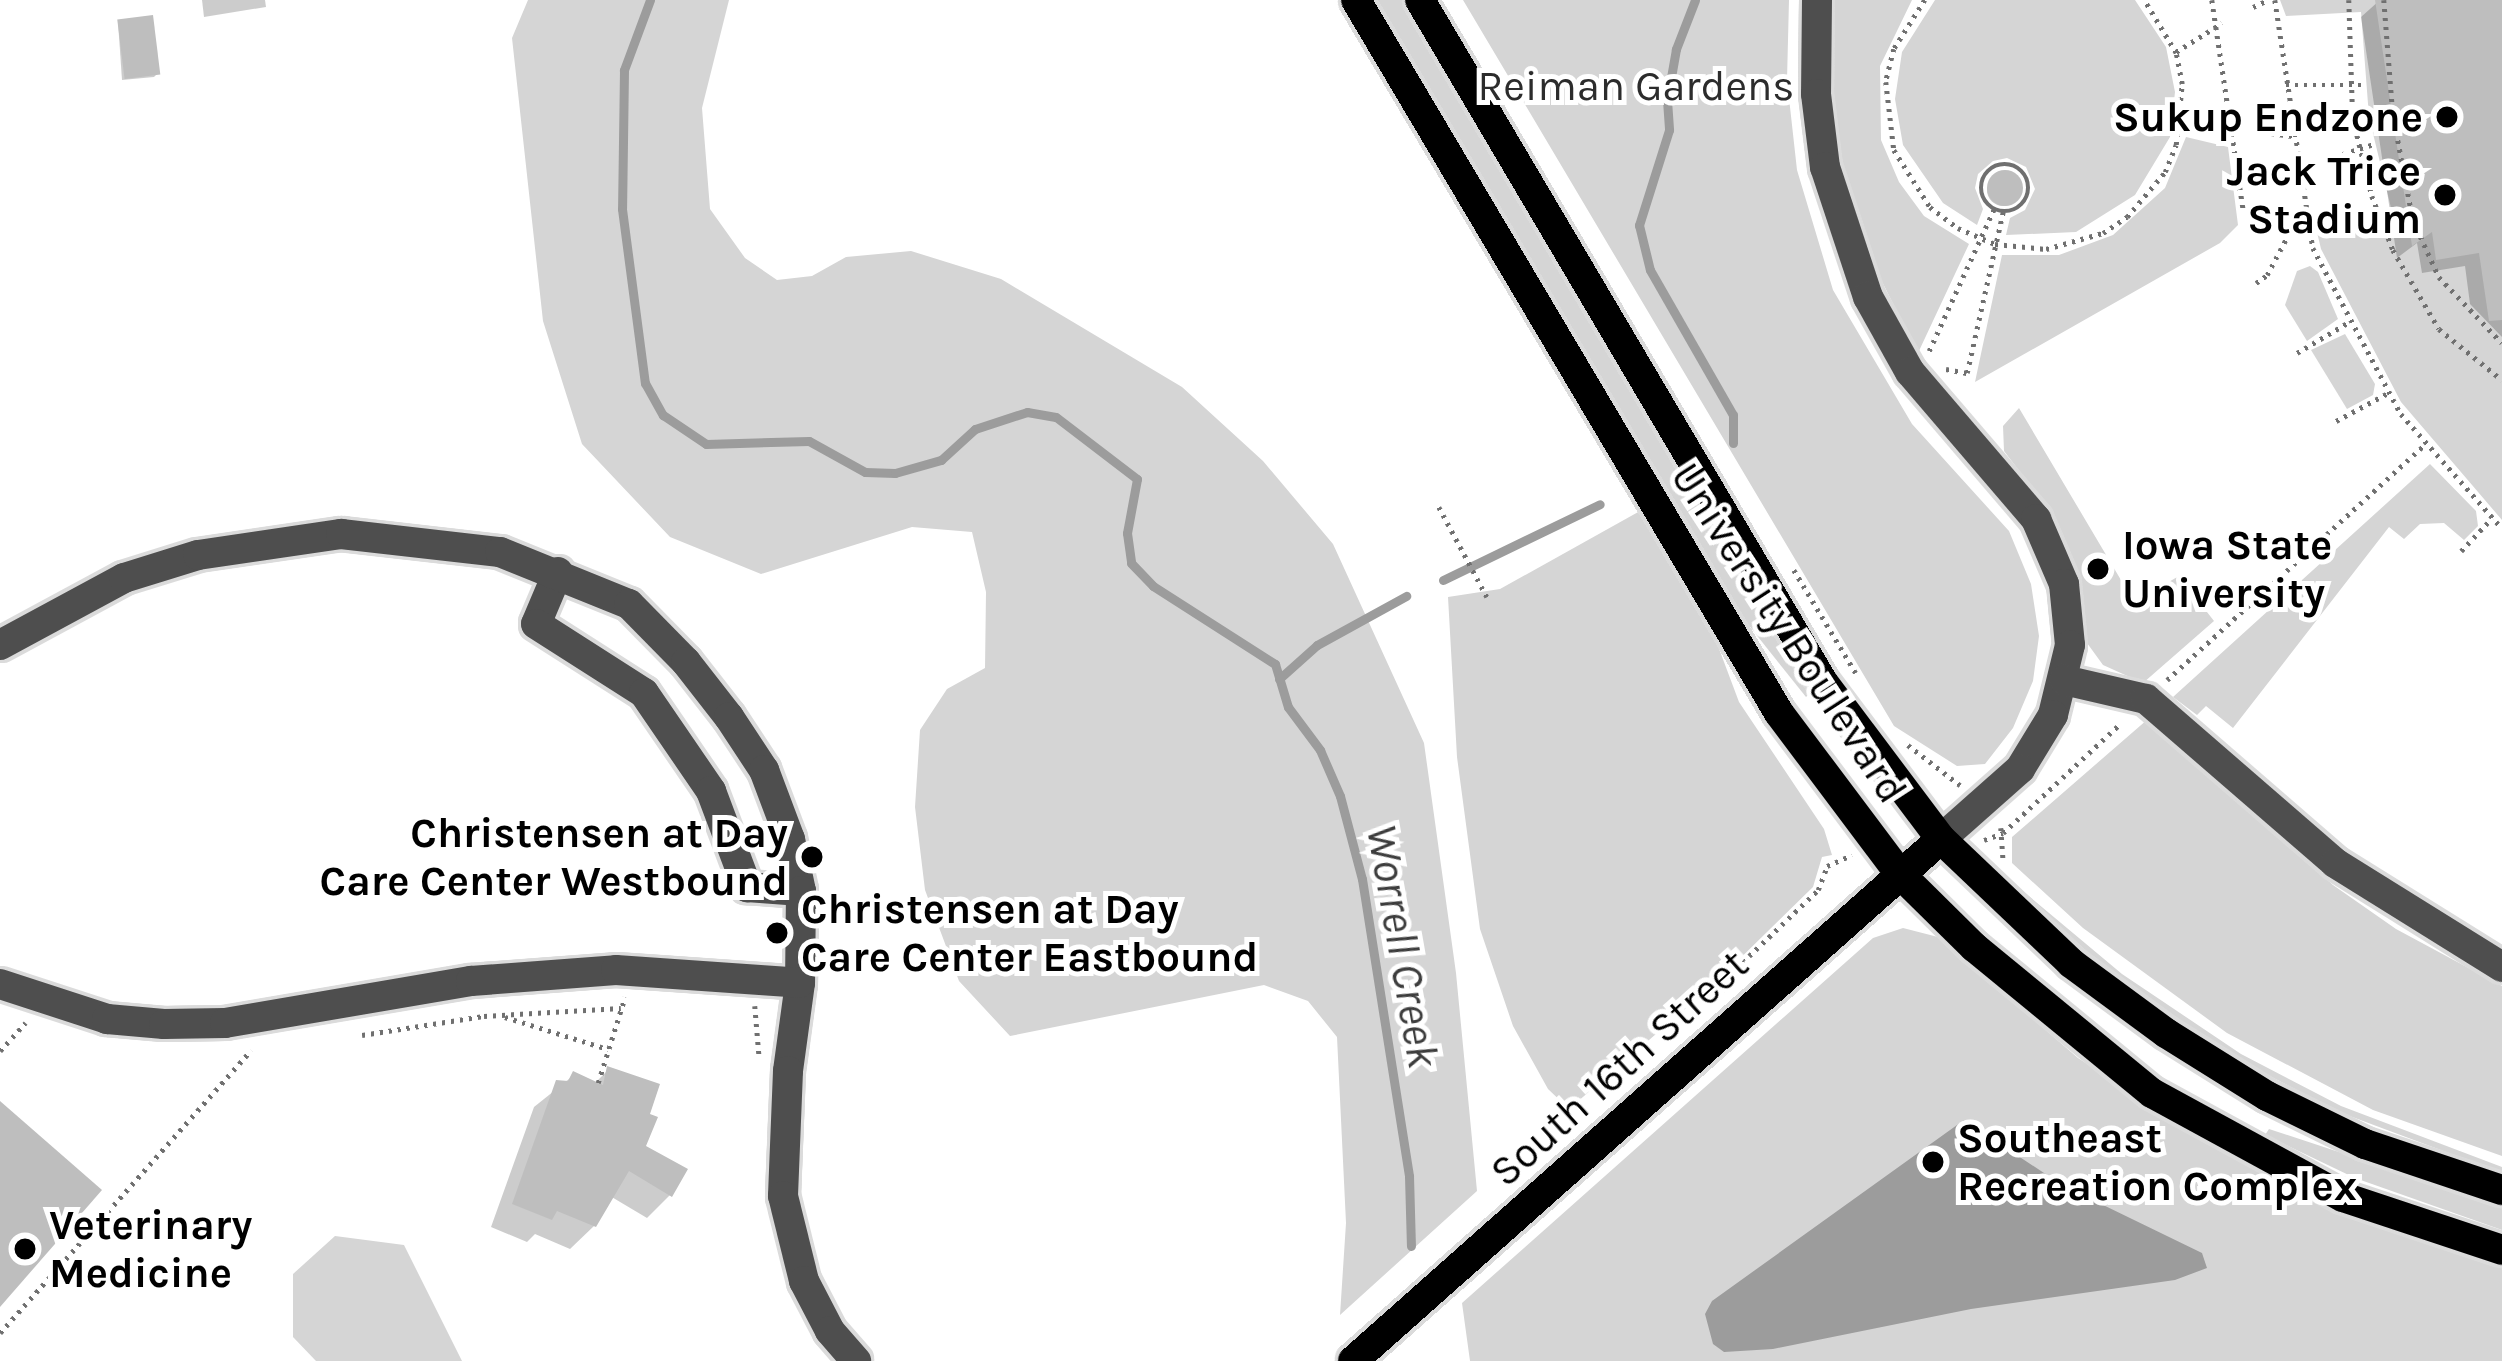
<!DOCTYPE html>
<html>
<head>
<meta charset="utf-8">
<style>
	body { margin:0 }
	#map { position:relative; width:2502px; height:1361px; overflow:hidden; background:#fff; font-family:Karla,sans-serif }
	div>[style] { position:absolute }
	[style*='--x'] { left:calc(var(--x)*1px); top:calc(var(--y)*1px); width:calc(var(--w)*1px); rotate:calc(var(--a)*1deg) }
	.green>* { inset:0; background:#d5d5d5 }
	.water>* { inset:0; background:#9c9c9c }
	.shadow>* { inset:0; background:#0003 }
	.round { border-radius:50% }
	.stream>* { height:9px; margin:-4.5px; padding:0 4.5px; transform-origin:4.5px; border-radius:4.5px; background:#9c9c9c }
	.building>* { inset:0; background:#bebebe; transform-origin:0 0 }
	.path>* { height:4.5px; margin-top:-2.25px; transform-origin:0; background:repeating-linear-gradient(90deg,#707070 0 3px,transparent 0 9px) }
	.path>.ring { margin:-2.25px; padding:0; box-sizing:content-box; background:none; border:4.5px solid #707070; border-radius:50% }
	.roads { filter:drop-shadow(3px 0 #dbdbdb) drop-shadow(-3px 0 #dbdbdb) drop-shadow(0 3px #dbdbdb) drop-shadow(0 -3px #dbdbdb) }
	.minor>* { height:30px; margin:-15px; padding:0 15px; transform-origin:15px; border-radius:15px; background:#4e4e4e }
	.major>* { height:30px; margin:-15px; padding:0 15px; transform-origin:15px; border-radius:15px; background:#000 }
	.dots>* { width:33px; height:33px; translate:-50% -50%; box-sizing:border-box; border:6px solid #fff; border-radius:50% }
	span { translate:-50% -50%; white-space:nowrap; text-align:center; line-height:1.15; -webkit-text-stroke:10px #fff; paint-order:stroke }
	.park-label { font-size:42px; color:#2c2c2c }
	.poi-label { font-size:42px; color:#000; font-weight:700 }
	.right { translate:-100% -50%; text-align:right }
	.left { translate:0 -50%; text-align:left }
	.street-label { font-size:42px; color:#000 }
	.water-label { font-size:45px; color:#3d3d3d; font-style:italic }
</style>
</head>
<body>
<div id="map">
	<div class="green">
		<div style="clip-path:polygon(528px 0,729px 0,702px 108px,710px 209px,745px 258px,777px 280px,812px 276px,846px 257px,911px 251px,1001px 279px,1182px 387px,1263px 461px,1333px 544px,1424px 743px,1456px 973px,1477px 1191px,1340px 1315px,1346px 1223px,1337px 1037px,1308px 1001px,1264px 985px,1010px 1036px,959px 981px,925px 890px,915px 807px,920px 730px,947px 689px,985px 668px,986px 592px,972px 532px,912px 527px,761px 574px,670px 537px,582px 444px,543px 321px,512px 38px)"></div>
		<div style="clip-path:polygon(1374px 0,1403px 0,1813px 691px,1806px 697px,1743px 618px)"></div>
		<div style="clip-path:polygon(1463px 0,1789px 0,1787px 80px,1797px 170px,1833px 290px,1912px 424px,2009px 531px,2031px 584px,2039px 636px,2033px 681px,2013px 728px,1985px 764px,1957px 766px,1894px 726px)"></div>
		<div style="clip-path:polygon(1834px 0,1912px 0,1880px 66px,1881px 140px,1899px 182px,1924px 216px,1969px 244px,1918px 353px,1872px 262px,1844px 172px,1832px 93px)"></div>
		<div style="clip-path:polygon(1935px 0,2135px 0,2166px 47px,2175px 92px,2170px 137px,2135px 195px,2076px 232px,2006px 235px,2010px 218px,2025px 210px,2035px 189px,2026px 167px,2007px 158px,1993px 161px,1978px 174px,1975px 188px,1983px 209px,1977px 225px,1943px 203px,1903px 145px,1895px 99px,1902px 52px)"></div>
		<div style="clip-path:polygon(2280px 0,2502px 0,2502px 520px,2401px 402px,2321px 249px,2316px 228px,2392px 212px,2369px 117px,2361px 12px,2286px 16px)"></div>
		<div style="clip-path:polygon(2186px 137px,2228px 147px,2238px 225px,2220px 243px,1975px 382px,2002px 255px,2059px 255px,2113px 235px,2165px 188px)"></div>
		<div style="clip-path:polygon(2310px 266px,2318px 272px,2338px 319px,2307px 341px,2285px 305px,2297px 271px)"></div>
		<div style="clip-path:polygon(2345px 334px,2375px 384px,2373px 395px,2347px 409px,2311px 350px)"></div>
		<div style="clip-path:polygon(2019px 408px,2134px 602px,2179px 576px,2214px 621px,2143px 683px,2103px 665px,2087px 643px,2070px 552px,2043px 502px,2004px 451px,2003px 426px)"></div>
		<div style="clip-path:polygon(2430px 464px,2476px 511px,2478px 526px,2464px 540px,2444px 523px,2420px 524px,2404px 539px,2389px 527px,2233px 728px,2206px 706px,2197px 715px,2173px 697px)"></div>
		<div style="clip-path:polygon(1640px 511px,1715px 638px,1739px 702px,1824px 829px,1832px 855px,1822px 857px,1813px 887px,1714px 984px,1569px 1109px,1548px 1089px,1513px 1026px,1480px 929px,1457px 757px,1448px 597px,1500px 589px)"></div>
		<div style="clip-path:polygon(2148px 719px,2333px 885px,2396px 929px,2502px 986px,2502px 1156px,2373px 1110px,2227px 1033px,2083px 928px,2012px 863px,2012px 837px)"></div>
		<div style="clip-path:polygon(1987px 861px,2122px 974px,2241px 1054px,2341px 1106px,2502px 1167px,2502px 1173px,2339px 1112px,2239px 1060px,2117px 979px)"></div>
		<div style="clip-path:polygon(1903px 928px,1938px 937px,2078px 1058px,2211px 1144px,2282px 1181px,2502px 1265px,2502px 1361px,1470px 1361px,1462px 1303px,1873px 938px)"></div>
		<div style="clip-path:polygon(2269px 1129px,2502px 1206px,2502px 1230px,2355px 1178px,2265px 1135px)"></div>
		<div style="clip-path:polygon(335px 1236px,404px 1245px,462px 1361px,316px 1361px,293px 1337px,293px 1274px)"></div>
	</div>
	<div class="water">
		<div style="clip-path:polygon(1964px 1120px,2062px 1185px,2202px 1253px,2207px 1268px,2175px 1280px,1971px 1309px,1773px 1349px,1724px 1352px,1713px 1344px,1705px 1314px,1712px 1301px)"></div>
	</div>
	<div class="shadow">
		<div style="clip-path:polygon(202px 0,265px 0,266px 7px,204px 17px)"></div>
		<div style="clip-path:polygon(2380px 0,2502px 0,2502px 337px,2470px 304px,2465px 266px,2422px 273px,2417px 243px,2397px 258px,2361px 17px)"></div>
		<div style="clip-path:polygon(118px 22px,157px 74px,154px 77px,122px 80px)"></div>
		<div class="round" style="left:1987px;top:174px;width:32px;height:32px"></div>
		<div style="clip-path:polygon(608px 1070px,670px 1195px,647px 1218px,610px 1196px,594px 1226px,570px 1249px,535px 1234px,527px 1242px,491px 1227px,534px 1107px,574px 1075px,594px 1084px)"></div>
	</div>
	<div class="stream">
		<div style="--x:650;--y:0;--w:75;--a:110.4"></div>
		<div style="--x:624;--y:70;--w:139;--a:90.8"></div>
		<div style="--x:622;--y:209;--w:176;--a:82.5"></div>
		<div style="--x:645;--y:383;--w:37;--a:61"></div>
		<div style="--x:663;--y:415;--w:52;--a:34"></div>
		<div style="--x:706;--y:444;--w:103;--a:-1.7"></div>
		<div style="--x:809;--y:441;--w:64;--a:29"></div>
		<div style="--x:865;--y:472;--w:30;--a:2"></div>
		<div style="--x:895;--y:473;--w:48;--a:-15.8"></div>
		<div style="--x:941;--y:460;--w:46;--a:-42.4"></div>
		<div style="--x:975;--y:429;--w:55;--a:-18.1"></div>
		<div style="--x:1027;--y:412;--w:29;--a:10"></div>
		<div style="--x:1056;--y:417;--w:102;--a:37.4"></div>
		<div style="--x:1137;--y:479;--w:55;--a:100.5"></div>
		<div style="--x:1127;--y:533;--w:30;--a:82"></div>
		<div style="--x:1131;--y:563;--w:32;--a:46"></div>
		<div style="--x:1153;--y:586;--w:145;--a:32.6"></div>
		<div style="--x:1275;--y:664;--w:45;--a:73.2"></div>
		<div style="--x:1288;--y:707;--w:54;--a:53.3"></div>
		<div style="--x:1320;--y:750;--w:50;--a:66.5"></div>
		<div style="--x:1340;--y:796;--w:86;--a:75.2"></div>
		<div style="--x:1362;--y:879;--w:301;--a:81"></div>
		<div style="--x:1409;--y:1176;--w:70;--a:88.4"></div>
		<div style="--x:1695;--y:0;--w:53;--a:111.2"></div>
		<div style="--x:1676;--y:49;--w:52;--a:100"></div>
		<div style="--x:1667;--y:100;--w:30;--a:86"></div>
		<div style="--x:1669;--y:130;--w:100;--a:107.5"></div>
		<div style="--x:1639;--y:225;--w:46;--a:76.3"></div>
		<div style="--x:1650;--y:270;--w:167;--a:60.2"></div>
		<div style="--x:1733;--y:415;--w:28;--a:90"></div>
		<div style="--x:1443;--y:580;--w:174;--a:-25.8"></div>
		<div style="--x:1279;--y:679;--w:51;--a:-41.8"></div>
		<div style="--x:1317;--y:645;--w:102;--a:-28.8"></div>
	</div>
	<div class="building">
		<div style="clip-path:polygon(2375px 0,2502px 0,2502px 320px,2489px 321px,2479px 253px,2436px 260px,2432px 232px,2412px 246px)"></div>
		<div style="left:153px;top:15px;width:60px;height:36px;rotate:83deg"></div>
		<div class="round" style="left:1987px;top:170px;width:36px;height:36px"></div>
		<div style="clip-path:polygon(607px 1066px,660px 1084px,650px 1114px,658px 1117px,646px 1146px,688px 1169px,672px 1197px,629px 1171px,596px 1227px,557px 1211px,552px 1220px,512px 1204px,556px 1080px,568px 1081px,573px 1071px,603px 1085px)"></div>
		<div style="clip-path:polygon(0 1101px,102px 1190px,0 1307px)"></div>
	</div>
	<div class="path">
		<div style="--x:1925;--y:0;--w:58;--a:122.3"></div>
		<div style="--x:1894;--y:49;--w:34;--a:104"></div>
		<div style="--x:1886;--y:82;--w:68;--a:83.3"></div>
		<div style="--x:1894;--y:150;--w:67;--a:57.7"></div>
		<div style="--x:1930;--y:207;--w:35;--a:37"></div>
		<div style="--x:1958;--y:228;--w:40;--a:23.4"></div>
		<div style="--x:1995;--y:244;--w:51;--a:5.6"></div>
		<div style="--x:2046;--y:249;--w:59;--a:-15.7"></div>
		<div style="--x:2103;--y:233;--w:29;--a:-34"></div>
		<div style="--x:2127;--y:217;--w:59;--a:-49.8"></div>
		<div style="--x:2165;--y:172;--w:29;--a:-68"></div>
		<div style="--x:2176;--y:145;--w:61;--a:-84.4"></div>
		<div style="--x:2182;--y:84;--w:32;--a:-101"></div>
		<div style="--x:2176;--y:53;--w:62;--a:-121.1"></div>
		<div style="--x:2212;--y:0;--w:215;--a:81.5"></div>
		<div style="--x:2275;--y:0;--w:251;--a:81.3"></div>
		<div style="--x:2313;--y:248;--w:188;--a:62.1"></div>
		<div style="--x:2401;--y:414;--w:152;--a:48.5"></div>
		<div style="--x:2349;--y:0;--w:118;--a:88.1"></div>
		<div style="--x:2353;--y:118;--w:80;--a:76.3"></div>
		<div style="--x:2372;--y:196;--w:58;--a:68.7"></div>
		<div style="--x:2393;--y:250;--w:91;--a:59.8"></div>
		<div style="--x:2439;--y:329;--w:81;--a:39"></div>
		<div style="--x:2384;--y:0;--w:114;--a:85.5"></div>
		<div style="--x:2393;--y:114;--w:108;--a:79.3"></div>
		<div style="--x:2413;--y:220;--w:63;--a:65.5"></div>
		<div style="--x:2439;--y:277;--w:91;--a:46.3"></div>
		<div style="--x:2253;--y:7;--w:17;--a:-25"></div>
		<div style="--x:2176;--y:52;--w:54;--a:-32.2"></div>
		<div style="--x:2286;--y:85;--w:79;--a:0"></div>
		<div style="--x:2184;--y:117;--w:55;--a:10.5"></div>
		<div style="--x:2271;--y:133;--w:22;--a:8"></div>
		<div class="ring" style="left:1981px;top:164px;width:43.5px;height:43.5px"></div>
		<div style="--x:2300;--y:168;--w:78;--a:-18"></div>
		<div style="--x:2256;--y:283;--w:14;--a:-36"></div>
		<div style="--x:2267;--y:275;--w:77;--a:-62.1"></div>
		<div style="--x:1929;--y:351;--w:156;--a:-65.4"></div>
		<div style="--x:2297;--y:353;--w:61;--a:-30.8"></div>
		<div style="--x:1946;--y:369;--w:21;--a:11"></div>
		<div style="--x:1967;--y:373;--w:165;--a:-77.4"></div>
		<div style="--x:2336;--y:421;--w:59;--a:-28.3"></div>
		<div style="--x:1439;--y:507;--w:102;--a:61.9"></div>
		<div style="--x:2461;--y:551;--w:45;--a:-46.8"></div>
		<div style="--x:1794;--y:570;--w:120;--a:59"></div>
		<div style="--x:2167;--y:680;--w:348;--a:-42.4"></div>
		<div style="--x:1908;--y:745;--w:66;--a:37.6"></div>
		<div style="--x:2001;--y:828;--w:30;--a:86"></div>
		<div style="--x:1984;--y:840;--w:20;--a:-20"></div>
		<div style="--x:2003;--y:833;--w:160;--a:-43"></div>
		<div style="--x:1722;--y:991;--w:44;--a:-52.4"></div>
		<div style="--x:1749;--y:956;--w:95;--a:-43.7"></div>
		<div style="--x:1818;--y:890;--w:26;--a:-69"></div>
		<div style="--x:1827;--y:866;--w:27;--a:-24"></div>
		<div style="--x:755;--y:1006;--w:48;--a:85.2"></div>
		<div style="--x:505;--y:1017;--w:108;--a:17.3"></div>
		<div style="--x:362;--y:1035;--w:123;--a:-8.9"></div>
		<div style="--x:484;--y:1016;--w:137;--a:-3.3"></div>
		<div style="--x:0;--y:1051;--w:38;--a:-48"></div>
		<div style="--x:598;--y:1083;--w:90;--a:-72.6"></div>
		<div style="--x:0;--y:1333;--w:378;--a:-48.4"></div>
	</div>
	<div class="roads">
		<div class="minor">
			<div style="--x:1817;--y:0;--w:94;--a:90.6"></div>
			<div style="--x:1816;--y:94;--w:74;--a:83"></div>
			<div style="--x:1825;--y:167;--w:137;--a:71.7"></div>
			<div style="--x:1868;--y:297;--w:86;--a:60.8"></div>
			<div style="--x:1910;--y:372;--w:194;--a:49.4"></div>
			<div style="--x:2036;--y:519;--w:71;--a:66.7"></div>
			<div style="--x:2064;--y:584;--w:61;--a:84.4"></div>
			<div style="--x:2070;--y:645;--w:72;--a:103.7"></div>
			<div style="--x:2053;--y:715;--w:63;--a:121.4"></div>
			<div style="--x:2020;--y:769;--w:106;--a:138.5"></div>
			<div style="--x:558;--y:572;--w:56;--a:112.9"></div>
			<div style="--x:536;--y:624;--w:128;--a:32.6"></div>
			<div style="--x:644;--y:693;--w:119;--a:55.6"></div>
			<div style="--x:711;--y:791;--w:103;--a:69.4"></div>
			<div style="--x:747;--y:887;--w:54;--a:4.2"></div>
			<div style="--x:0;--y:645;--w:141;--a:-28.4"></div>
			<div style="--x:124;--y:578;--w:77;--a:-17.3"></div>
			<div style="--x:198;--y:555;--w:145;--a:-8.4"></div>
			<div style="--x:341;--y:534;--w:160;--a:6.5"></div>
			<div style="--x:500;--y:552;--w:139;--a:22"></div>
			<div style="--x:629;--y:604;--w:81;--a:45.5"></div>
			<div style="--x:686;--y:662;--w:70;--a:52"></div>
			<div style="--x:729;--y:717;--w:64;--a:56.6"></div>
			<div style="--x:764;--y:770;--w:74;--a:69.4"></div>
			<div style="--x:790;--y:839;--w:53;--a:78.1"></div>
			<div style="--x:801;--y:891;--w:92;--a:90.6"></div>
			<div style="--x:800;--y:983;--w:89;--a:97.8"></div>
			<div style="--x:788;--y:1071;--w:125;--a:92.3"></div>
			<div style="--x:783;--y:1196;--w:88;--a:76.1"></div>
			<div style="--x:804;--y:1281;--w:56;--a:62.5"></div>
			<div style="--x:830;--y:1331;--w:40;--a:49"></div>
			<div style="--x:2064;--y:680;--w:84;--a:13"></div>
			<div style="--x:2146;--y:699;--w:250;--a:40.9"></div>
			<div style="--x:2335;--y:863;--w:197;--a:31.9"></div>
			<div style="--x:0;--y:984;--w:113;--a:18.1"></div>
			<div style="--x:107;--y:1019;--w:57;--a:5"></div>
			<div style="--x:164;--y:1024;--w:61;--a:-0.9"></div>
			<div style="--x:225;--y:1023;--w:250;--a:-9.7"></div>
			<div style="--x:471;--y:981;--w:145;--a:-4.3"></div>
			<div style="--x:616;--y:970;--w:184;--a:4"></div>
		</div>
		<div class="major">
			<div style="--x:1356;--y:0;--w:829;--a:59.32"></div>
			<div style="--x:1779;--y:713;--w:201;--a:53.1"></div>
			<div style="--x:1900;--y:874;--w:104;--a:44.6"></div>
			<div style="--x:1974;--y:947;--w:230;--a:39.4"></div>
			<div style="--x:2152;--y:1093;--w:217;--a:28.6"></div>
			<div style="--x:2343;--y:1197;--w:168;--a:18.4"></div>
			<div style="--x:1420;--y:0;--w:792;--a:59.42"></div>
			<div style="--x:1823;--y:682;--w:196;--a:53.1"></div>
			<div style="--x:1941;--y:839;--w:180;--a:43.6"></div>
			<div style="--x:2071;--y:963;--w:118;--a:36.4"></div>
			<div style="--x:2166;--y:1033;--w:119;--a:32"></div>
			<div style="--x:2267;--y:1096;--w:109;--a:26.1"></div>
			<div style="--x:2365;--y:1144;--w:145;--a:18.6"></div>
			<div style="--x:1353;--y:1361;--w:786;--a:-41.6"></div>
		</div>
	</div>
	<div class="dots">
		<div style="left:2447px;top:117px;background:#000"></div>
		<div style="left:2445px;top:195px;background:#000"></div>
		<div style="left:2098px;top:569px;background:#000"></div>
		<div style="left:812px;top:857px;background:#000"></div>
		<div style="left:777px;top:933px;background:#000"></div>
		<div style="left:1933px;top:1162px;background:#000"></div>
		<div style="left:25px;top:1249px;background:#000"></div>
	</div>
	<div class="park-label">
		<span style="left:1636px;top:86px">Reiman Gardens</span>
	</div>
	<div class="poi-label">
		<span class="right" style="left:2423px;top:117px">Sukup Endzone</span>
		<span class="right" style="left:2421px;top:195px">Jack Trice<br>Stadium</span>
		<span class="left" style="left:2122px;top:569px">Iowa State<br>University</span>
		<span class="right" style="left:788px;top:857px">Christensen at Day<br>Care Center Westbound</span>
		<span class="left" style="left:801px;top:933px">Christensen at Day<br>Care Center Eastbound</span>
		<span class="left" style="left:1957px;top:1162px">Southeast<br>Recreation Complex</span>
		<span class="left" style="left:49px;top:1249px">Veterinary<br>Medicine</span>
	</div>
	<div class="street-label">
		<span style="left:1789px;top:633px;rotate:57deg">University Boulevard</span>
		<span style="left:1619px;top:1068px;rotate:-42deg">South 16th Street</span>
	</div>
	<div class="water-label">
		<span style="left:1402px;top:946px;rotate:80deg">Worrell Creek</span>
	</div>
</div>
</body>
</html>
